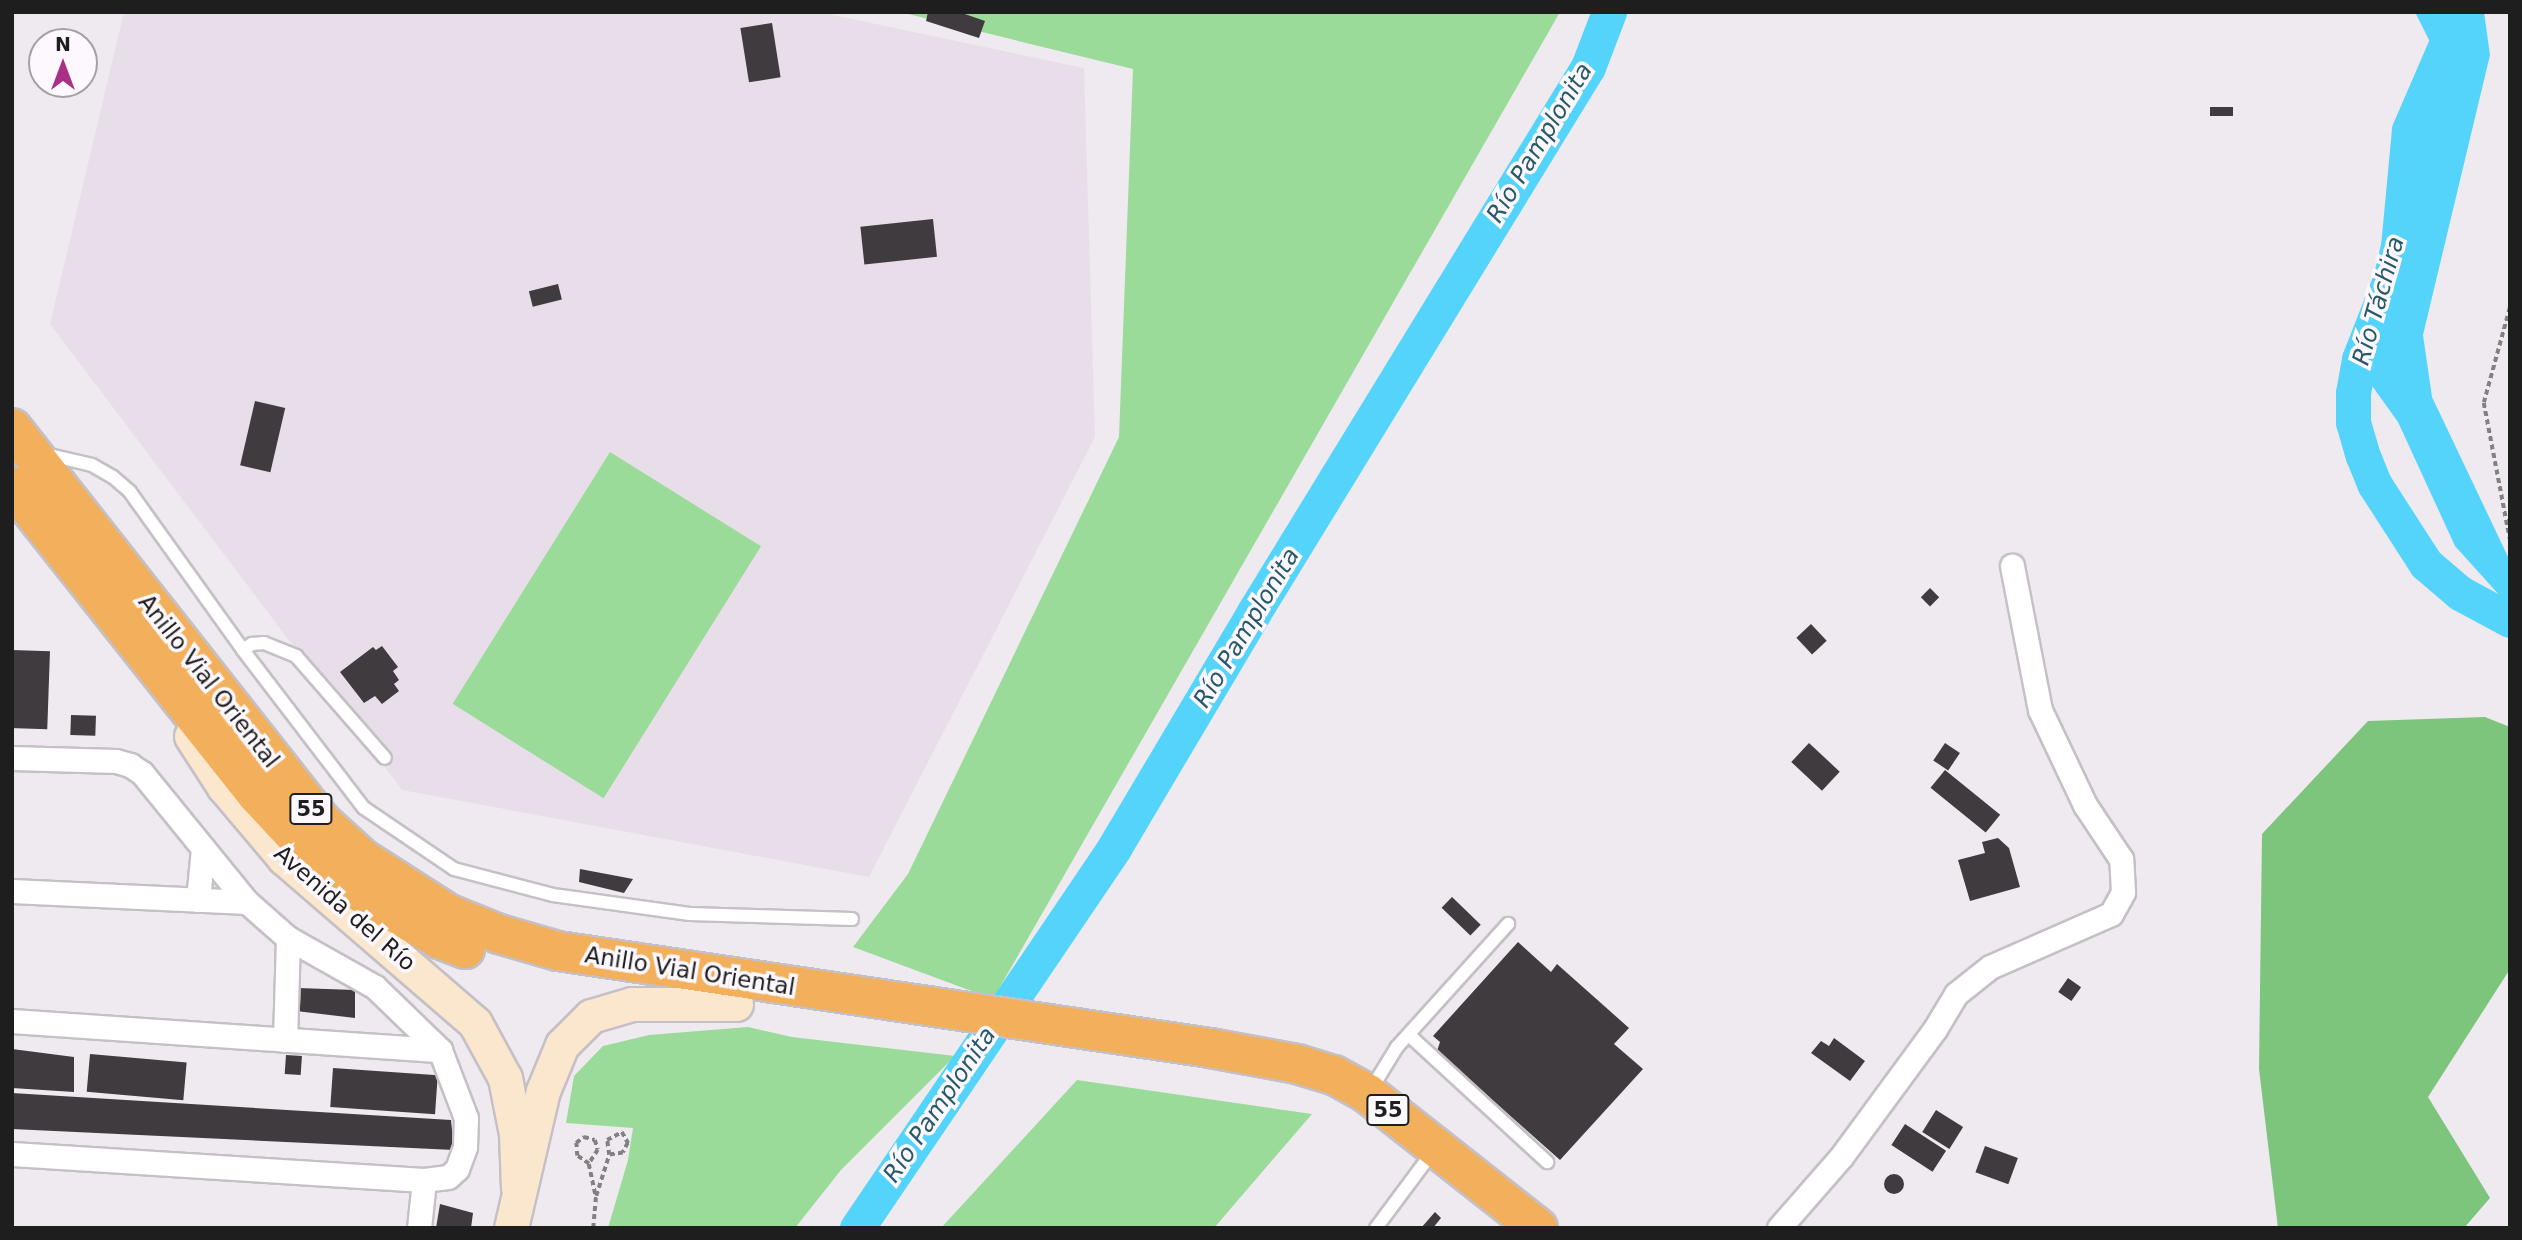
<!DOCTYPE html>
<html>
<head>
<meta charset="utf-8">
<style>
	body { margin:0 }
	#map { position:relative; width:2522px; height:1240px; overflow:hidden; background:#efeaef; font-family:"DejaVu Sans",sans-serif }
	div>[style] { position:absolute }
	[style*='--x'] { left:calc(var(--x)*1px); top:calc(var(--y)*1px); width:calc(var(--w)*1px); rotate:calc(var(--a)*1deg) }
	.built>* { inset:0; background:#e8dee9 }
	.green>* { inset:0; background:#9adb99; transform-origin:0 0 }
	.forest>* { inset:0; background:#7dc47c }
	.water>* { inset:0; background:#54d4fb }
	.river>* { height:35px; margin:-17.5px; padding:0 17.5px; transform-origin:17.5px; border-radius:17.5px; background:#54d4fb }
	.building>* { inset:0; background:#3f3b3f; transform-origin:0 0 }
	.round { border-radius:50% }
	.path>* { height:3.5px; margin-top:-1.75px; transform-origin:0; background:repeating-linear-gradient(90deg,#838083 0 5px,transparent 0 8.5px) }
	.roads { filter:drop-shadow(2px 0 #c5c0c5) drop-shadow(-2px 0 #c5c0c5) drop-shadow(0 2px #c5c0c5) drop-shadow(0 -2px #c5c0c5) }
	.lane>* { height:12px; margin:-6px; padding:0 6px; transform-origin:6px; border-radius:6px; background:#fff }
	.street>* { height:23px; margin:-11.5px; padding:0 11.5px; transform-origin:11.5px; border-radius:11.5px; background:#fff }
	.secondary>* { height:33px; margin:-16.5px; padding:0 16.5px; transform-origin:16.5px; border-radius:16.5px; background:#fbe7ce }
	.highway>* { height:38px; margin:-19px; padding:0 19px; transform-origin:19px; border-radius:19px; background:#f2af5c }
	span { translate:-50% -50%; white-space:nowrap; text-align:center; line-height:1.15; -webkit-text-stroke:7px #fcf8fd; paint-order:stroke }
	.shield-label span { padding:2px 5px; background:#fcf8fd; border:2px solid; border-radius:5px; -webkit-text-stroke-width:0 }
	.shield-label { font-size:21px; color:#1f1e1f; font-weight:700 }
	.street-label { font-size:23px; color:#1f1e1f }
	.water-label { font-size:24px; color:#265a6b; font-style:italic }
	.frame { position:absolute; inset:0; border:14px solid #1f1e1f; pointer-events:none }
	.north { position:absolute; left:28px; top:28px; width:70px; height:70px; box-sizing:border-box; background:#fcf8fd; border:2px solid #a4a1a4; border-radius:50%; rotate:0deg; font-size:19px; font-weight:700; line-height:28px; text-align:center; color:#1f1e1f }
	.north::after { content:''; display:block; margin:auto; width:24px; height:32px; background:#a83087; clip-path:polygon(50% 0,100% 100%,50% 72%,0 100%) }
</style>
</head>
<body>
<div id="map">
	<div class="built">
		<div style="clip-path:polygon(124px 12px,819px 12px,1084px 68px,1095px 437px,869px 877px,402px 790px,50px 324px)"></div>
	</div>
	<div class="green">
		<div style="clip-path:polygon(900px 12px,1560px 12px,993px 999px,853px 947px,908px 874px,1119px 437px,1133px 69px)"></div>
		<div style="left:610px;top:452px;width:178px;height:297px;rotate:32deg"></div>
		<div style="clip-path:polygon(748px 1027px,792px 1037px,955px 1056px,841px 1170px,795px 1228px,608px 1228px,628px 1160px,633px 1128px,566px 1123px,574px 1076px,603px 1046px,649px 1035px)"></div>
		<div style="clip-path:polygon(1077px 1080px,1312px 1114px,1214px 1228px,941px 1228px)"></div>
	</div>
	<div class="forest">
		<div style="clip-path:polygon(2485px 717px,2510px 727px,2510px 969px,2428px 1097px,2490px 1198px,2464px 1228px,2278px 1228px,2259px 1069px,2262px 834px,2368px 721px)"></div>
	</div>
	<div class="water">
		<div style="clip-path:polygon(2415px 12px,2484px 12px,2490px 55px,2423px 335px,2432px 397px,2510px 561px,2510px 607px,2455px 546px,2398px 422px,2365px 376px,2432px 46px)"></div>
	</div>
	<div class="river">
		<div style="--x:2460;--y:12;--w:129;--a:113.4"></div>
		<div style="--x:2409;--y:130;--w:117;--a:95.4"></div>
		<div style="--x:2398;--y:246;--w:35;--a:103"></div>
		<div style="--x:2390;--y:280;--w:85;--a:111.4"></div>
		<div style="--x:2359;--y:359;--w:35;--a:100"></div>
		<div style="--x:2353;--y:393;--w:29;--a:90"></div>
		<div style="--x:2353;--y:422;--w:35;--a:74"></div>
		<div style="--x:2363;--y:456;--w:31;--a:68"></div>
		<div style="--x:2375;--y:485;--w:94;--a:57.2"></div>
		<div style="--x:2426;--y:564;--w:45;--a:40.5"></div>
		<div style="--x:2460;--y:593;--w:57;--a:28.4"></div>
		<div style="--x:857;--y:1228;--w:459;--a:-55.9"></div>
		<div style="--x:1114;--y:848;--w:274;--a:-59.3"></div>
		<div style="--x:1254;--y:612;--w:639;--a:-58.5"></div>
		<div style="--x:1588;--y:67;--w:59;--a:-69.1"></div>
	</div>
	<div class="building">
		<div style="clip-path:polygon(928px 12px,959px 12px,985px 21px,979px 38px,926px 21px)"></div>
		<div style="left:772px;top:23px;width:55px;height:32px;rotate:81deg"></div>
		<div style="left:2233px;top:107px;width:9px;height:23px;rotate:90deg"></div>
		<div style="left:933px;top:219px;width:38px;height:73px;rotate:84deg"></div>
		<div style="left:558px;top:284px;width:16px;height:30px;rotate:76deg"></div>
		<div style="left:255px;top:401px;width:31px;height:66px;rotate:13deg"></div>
		<div style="left:1930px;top:588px;width:13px;height:13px;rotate:45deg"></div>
		<div style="left:1811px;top:624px;width:23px;height:20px;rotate:47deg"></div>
		<div style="clip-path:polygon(382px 646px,398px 667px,393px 671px,399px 680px,394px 684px,399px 691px,382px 704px,375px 696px,364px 703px,340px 672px,373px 647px,376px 650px)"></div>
		<div style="left:12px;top:650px;width:38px;height:78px;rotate:2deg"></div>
		<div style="left:71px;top:715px;width:25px;height:20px;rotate:2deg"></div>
		<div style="left:1809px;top:743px;width:42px;height:26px;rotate:43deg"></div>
		<div style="left:1945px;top:743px;width:18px;height:21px;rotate:34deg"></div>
		<div style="left:1945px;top:770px;width:71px;height:23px;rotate:39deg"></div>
		<div style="clip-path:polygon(1998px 838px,2009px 848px,2020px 887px,1970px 901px,1958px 860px,1985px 853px,1982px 842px)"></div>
		<div style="clip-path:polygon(580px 869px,633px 879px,624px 893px,579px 882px)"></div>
		<div style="left:1452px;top:897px;width:40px;height:15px;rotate:44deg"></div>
		<div style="clip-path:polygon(1518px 942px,1551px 972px,1557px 964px,1629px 1028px,1614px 1044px,1643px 1069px,1560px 1160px,1437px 1051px,1440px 1042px,1433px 1036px)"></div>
		<div style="left:2068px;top:978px;width:16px;height:17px;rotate:35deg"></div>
		<div style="clip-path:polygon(298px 988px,355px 990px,355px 1018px,296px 1011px)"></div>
		<div style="clip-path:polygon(1834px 1038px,1865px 1061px,1850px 1081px,1811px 1053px,1821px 1041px,1829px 1046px)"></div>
		<div style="clip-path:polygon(12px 1049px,74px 1057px,74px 1092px,12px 1088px)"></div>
		<div style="left:90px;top:1054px;width:97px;height:38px;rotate:5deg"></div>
		<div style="left:286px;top:1055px;width:16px;height:19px;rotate:4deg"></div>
		<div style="left:333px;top:1068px;width:105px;height:39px;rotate:4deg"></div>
		<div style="clip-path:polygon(12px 1093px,451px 1120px,454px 1150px,12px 1129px)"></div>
		<div style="left:1936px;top:1110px;width:32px;height:26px;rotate:32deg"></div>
		<div style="left:1905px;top:1124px;width:49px;height:25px;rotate:33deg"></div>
		<div style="left:1985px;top:1146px;width:35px;height:28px;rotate:20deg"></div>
		<div class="round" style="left:1884px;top:1174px;width:20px;height:20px"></div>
		<div style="clip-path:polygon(440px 1204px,473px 1213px,471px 1228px,436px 1228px)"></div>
		<div style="clip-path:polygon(1435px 1212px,1441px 1218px,1433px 1228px,1421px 1228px)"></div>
	</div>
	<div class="path">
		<div style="--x:2510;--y:308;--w:98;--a:105.3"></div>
		<div style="--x:2484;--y:403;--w:138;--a:79.2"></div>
		<div style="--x:589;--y:1164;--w:14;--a:-146"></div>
		<div style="--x:577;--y:1156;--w:13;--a:-94"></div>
		<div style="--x:576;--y:1143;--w:10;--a:-37"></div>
		<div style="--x:584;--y:1137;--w:11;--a:15"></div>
		<div style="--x:595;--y:1140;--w:10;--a:73"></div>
		<div style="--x:598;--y:1150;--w:17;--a:123"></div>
		<div style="--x:589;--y:1164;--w:33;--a:78"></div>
		<div style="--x:596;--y:1196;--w:43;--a:-72.4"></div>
		<div style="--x:609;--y:1155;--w:15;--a:-98"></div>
		<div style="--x:607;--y:1140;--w:17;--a:-28"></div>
		<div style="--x:622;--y:1132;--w:13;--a:61"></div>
		<div style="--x:628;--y:1143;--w:11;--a:117"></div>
		<div style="--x:623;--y:1153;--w:14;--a:172"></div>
		<div style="--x:593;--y:1228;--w:32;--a:-85"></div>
	</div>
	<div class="roads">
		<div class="lane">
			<div style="--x:45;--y:454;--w:48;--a:13.2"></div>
			<div style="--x:92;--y:465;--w:24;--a:30"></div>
			<div style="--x:113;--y:477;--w:23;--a:41"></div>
			<div style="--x:130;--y:492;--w:194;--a:54.4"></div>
			<div style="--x:243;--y:650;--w:11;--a:-34"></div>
			<div style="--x:252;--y:644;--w:12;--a:-5"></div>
			<div style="--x:264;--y:643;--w:35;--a:22"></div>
			<div style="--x:296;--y:656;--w:135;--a:48.9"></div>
			<div style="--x:243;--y:650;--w:199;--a:52.6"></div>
			<div style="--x:364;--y:808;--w:109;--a:34.1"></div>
			<div style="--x:454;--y:869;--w:102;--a:14.7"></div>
			<div style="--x:553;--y:895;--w:138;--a:7.9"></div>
			<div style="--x:690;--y:914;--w:162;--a:1.8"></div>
			<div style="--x:1409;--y:1035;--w:188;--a:42.6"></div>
			<div style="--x:1370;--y:1091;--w:52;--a:-58.5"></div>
			<div style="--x:1397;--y:1047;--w:166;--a:-47.9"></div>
			<div style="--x:1376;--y:1228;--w:84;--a:-53.3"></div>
		</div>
		<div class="street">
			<div style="--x:12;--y:758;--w:104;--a:1.7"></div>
			<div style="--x:116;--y:761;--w:15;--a:16"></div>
			<div style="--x:130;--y:765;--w:14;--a:34"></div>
			<div style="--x:142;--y:773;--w:166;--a:50.9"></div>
			<div style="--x:247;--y:902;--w:55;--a:41.3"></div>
			<div style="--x:288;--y:938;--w:100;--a:29.4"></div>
			<div style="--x:375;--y:987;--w:91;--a:44.1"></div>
			<div style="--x:440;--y:1050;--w:73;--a:69.1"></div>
			<div style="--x:466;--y:1118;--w:29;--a:92"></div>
			<div style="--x:465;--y:1147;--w:23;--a:110"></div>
			<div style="--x:457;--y:1169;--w:12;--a:138"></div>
			<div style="--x:448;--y:1177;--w:24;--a:173"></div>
			<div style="--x:424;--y:1180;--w:48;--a:95.9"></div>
			<div style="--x:12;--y:891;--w:235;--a:2.7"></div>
			<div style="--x:198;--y:900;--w:52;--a:-84.5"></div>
			<div style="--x:12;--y:1021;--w:429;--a:3.9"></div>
			<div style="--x:285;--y:1040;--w:102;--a:-88.3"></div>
			<div style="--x:12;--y:1154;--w:413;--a:3.6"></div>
			<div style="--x:1779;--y:1228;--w:94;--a:-48.9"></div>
			<div style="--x:1841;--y:1157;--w:159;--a:-53.7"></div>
			<div style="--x:1935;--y:1029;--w:41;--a:-59"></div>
			<div style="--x:1956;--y:994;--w:43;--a:-38.5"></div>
			<div style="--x:1990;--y:967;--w:132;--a:-23.7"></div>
			<div style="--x:2111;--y:914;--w:25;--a:-61"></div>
			<div style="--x:2123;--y:892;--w:33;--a:-93"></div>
			<div style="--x:2121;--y:859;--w:65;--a:-123.7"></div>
			<div style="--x:2085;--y:805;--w:105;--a:-115.3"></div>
			<div style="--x:2040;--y:710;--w:147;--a:-101"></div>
		</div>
		<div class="secondary">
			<div style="--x:191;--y:736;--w:61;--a:57.1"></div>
			<div style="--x:224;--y:787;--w:93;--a:49.8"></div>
			<div style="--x:284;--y:858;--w:252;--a:40.8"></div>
			<div style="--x:475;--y:1023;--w:63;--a:61.4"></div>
			<div style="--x:505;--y:1078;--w:57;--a:78.9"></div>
			<div style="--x:516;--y:1134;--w:54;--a:87.9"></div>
			<div style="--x:511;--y:1228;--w:141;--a:-76.9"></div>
			<div style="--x:543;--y:1091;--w:50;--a:-67.6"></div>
			<div style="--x:562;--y:1045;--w:41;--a:-45"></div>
			<div style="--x:591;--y:1016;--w:43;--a:-16.3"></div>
			<div style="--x:632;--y:1004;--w:104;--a:0"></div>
		</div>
		<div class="highway">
			<div style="--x:12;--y:428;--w:499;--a:51.8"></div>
			<div style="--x:320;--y:820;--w:58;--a:42.2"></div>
			<div style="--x:363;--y:859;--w:102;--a:32.6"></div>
			<div style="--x:449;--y:914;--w:54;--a:21.8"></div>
			<div style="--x:499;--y:934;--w:61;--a:16.1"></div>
			<div style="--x:558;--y:951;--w:659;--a:8.46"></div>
			<div style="--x:1210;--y:1048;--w:88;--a:10.4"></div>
			<div style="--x:1297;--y:1064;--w:39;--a:17"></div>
			<div style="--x:1334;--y:1075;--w:39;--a:29"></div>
			<div style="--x:1368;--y:1094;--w:216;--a:38.2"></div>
			<div style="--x:12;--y:486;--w:394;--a:51.6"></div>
			<div style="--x:257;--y:795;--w:64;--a:46.9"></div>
			<div style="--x:301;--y:842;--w:71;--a:41.6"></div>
			<div style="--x:354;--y:889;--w:99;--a:30.5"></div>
			<div style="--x:439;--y:939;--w:28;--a:21"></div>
		</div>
	</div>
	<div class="shield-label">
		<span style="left:311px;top:809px">55</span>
		<span style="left:1388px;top:1110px">55</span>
	</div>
	<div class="street-label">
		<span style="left:209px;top:681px;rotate:52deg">Anillo Vial Oriental</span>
		<span style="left:345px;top:908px;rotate:41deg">Avenida del Río</span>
		<span style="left:690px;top:971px;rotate:9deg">Anillo Vial Oriental</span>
	</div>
	<div class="water-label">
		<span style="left:1540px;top:143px;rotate:-59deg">Río Pamplonita</span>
		<span style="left:2379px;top:301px;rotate:-74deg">Río Táchira</span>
		<span style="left:1247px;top:628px;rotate:-59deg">Río Pamplonita</span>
		<span style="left:940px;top:1105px;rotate:-56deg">Río Pamplonita</span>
	</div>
	<div class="frame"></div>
	<div class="north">N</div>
</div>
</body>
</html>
